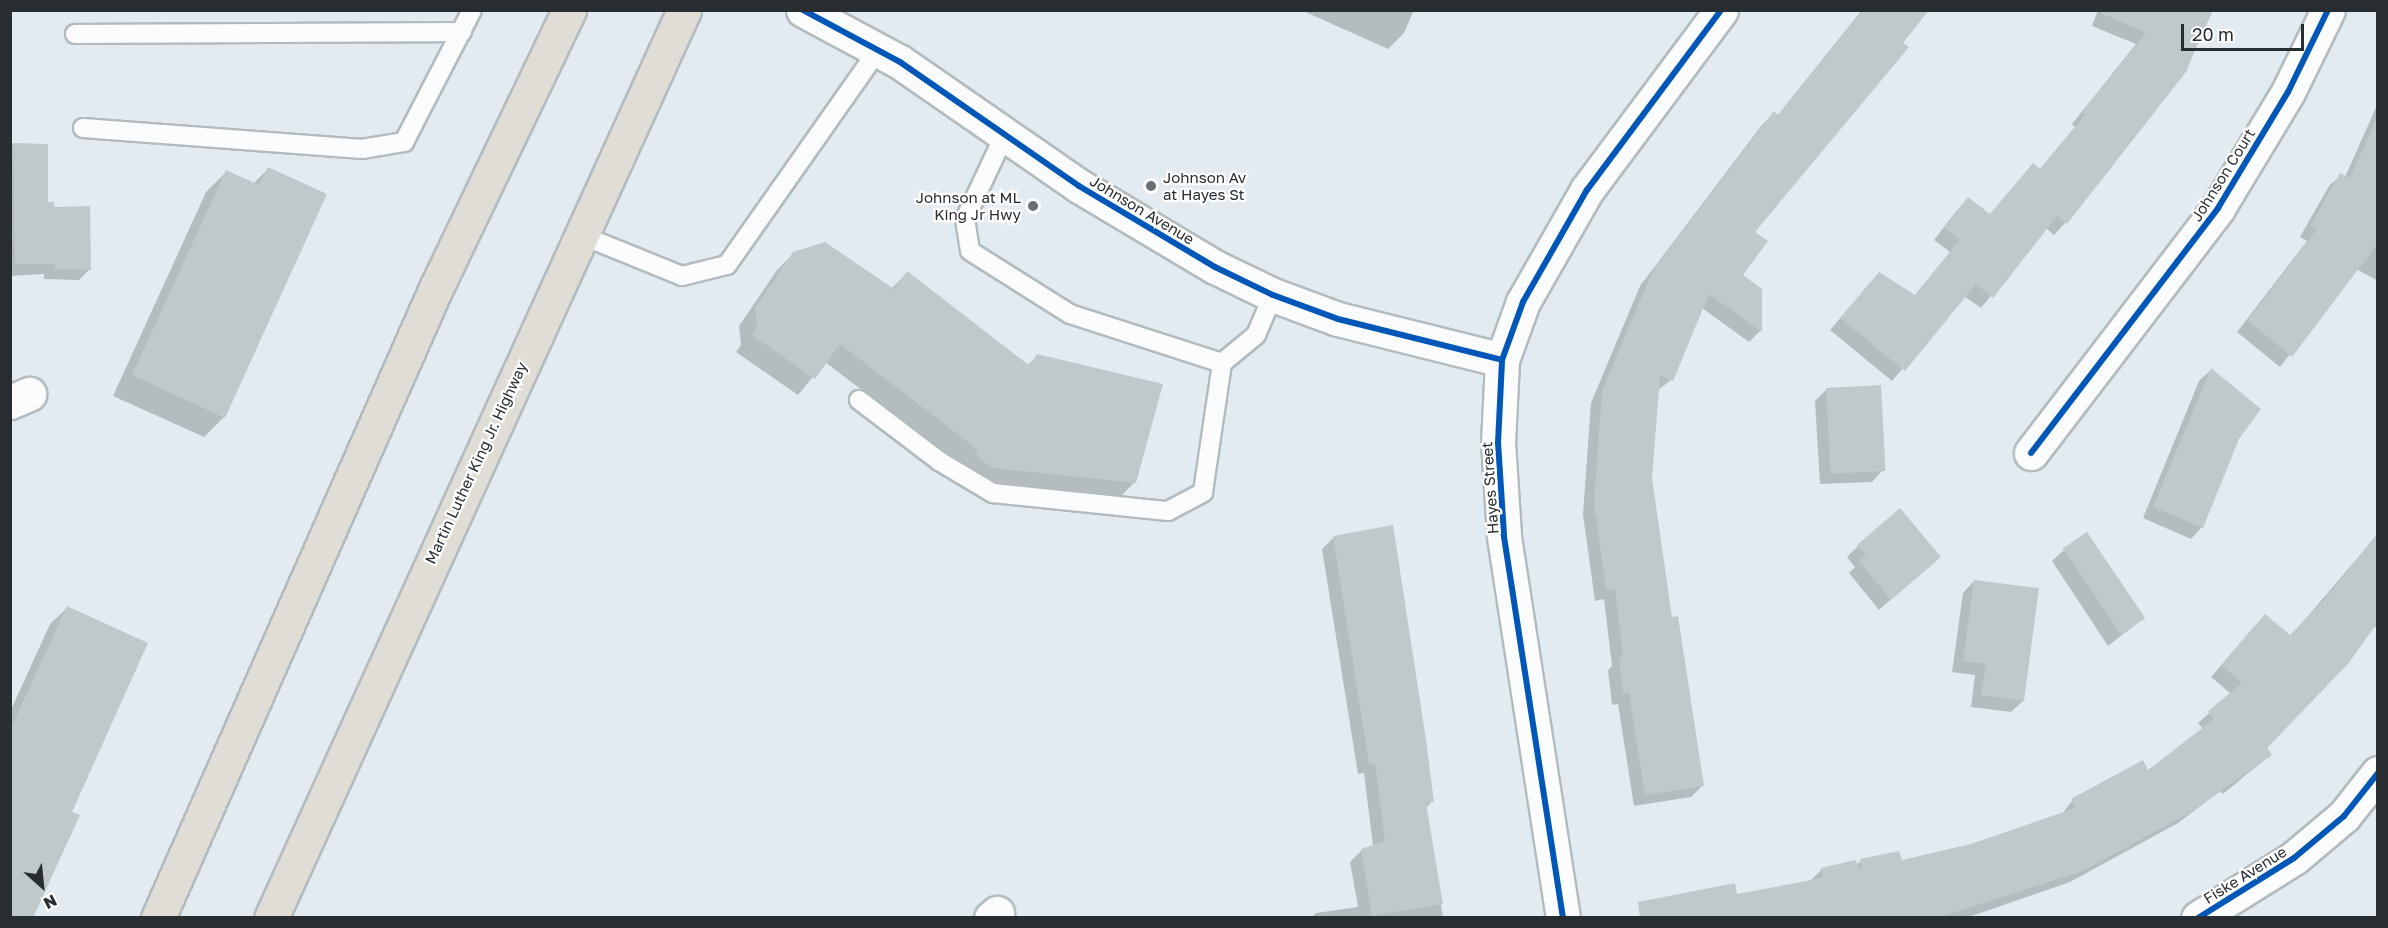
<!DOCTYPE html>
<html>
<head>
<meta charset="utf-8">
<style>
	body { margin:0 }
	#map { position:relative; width:2388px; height:928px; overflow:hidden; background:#e3ebf1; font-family:"Golos Text",sans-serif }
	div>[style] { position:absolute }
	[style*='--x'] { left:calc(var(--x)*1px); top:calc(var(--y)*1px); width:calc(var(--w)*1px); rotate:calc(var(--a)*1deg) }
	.shadow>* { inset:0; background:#0003 }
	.building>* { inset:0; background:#c1c8cc; transform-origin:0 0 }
	.roads { filter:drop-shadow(2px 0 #b4bbbf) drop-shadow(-2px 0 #b4bbbf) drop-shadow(0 2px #b4bbbf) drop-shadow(0 -2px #b4bbbf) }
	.service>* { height:18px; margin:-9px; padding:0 9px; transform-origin:9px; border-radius:9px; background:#fbfcfd }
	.minor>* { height:33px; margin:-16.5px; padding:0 16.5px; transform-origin:16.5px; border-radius:16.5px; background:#fbfcfd }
	.primary>* { height:33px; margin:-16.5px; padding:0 16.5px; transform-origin:16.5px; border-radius:16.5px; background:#e0ddd6 }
	.cycleway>* { height:6px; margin:-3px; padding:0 3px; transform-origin:3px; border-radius:3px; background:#0057b8 }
	.dots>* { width:16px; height:16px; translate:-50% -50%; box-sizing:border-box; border:3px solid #fff; border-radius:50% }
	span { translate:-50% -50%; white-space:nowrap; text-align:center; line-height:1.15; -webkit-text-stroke:4.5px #fff; paint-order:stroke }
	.street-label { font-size:15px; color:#272d31 }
	.poi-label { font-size:15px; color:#272d31 }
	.left { translate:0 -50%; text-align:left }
	.right { translate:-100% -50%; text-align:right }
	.frame { position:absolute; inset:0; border:12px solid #272d31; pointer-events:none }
	.north { position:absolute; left:12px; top:856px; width:60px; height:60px; -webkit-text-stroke:4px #fff; paint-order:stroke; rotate:153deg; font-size:16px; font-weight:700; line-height:24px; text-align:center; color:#272d31 }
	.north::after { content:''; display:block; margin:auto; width:21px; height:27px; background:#272d31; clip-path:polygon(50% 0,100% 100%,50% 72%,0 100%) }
	.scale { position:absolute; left:2181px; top:24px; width:123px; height:27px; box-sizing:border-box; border:3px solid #272d31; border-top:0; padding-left:8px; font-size:18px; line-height:21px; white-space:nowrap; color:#272d31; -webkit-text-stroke:4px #fff; paint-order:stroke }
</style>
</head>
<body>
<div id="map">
	<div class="shadow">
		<div style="clip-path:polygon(1301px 10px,1414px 10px,1404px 33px,1388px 49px)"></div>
		<div style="clip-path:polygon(1862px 10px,1927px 10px,1753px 232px,1741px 275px,1760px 290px,1760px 331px,1749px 342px,1702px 308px,1671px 380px,1657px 391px,1651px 478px,1671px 619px,1702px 786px,1691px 797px,1634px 806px,1618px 704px,1612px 705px,1608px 670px,1612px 666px,1604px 599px,1595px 601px,1583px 515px,1591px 403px,1640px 286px,1762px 125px,1774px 113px,1777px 116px)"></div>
		<div style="clip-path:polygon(2098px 10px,2213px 10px,2185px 71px,2065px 223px,2054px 235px,2046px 228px,1981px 308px,1964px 296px,1892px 381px,1830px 330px,1879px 273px,1914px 296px,1950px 252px,1934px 240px,1957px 210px,1968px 199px,1989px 215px,2033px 165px,2039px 170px,2075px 127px,2072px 124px,2136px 44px,2092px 26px)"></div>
		<div style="clip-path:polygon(2378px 103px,2378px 281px,2356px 269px,2280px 367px,2237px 332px,2307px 241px,2300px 237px,2329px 186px,2341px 175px,2345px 177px)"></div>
		<div style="clip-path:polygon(11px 144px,47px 145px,47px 204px,90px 269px,79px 280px,44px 279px,44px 274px,10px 276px)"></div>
		<div style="clip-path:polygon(268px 169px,224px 417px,204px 437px,113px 396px,206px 192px,226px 172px,253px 184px)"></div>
		<div style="clip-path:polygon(794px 253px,891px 289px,907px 273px,1027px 366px,1038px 355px,1135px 482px,1118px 499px,975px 484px,963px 467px,825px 362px,798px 395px,736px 352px,741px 345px,739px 326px,777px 270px)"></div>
		<div style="clip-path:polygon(2211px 370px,2237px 438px,2202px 527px,2191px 539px,2143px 518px,2199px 381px)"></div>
		<div style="clip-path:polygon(1827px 389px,1883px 470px,1872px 482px,1820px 484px,1815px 401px)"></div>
		<div style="clip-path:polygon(2378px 534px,2378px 627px,2373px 627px,2265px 748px,2270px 755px,2223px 794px,2220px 791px,2178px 823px,2070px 882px,1966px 918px,1667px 918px,1736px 895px,1810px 881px,1822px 869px,1856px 865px,1861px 861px,1901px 862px,1971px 845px,2062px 814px,2072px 801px,2147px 772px,2203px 729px,2198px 723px,2231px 694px,2211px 677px,2254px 628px,2290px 637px)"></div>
		<div style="clip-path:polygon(1334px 537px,1432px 801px,1426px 808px,1443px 918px,1311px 918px,1316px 913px,1358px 907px,1350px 862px,1362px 850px,1373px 846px,1364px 773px,1358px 774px,1322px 549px)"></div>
		<div style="clip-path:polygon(1858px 546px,1939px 557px,1879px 610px,1849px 573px,1855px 567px,1847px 557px)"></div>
		<div style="clip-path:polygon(2064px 550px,2144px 618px,2108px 646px,2052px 561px)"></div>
		<div style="clip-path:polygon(1974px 581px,2023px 701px,2011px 712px,1971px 707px,1975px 675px,1952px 672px,1963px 593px)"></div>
		<div style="clip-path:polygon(67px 608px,70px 813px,10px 918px,10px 712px,50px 624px)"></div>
	</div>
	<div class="building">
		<div style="clip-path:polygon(1863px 10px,1929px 10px,1903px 43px,1909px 47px,1755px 232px,1768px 241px,1743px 275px,1762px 289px,1762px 332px,1709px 294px,1673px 381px,1660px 376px,1652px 478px,1672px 617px,1678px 616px,1704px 786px,1645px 795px,1629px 693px,1623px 694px,1619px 657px,1623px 657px,1615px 589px,1606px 590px,1594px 503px,1602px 391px,1653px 270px,1774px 111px,1778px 115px)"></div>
		<div style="clip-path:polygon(2095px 10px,2212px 10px,2186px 72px,2067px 224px,2057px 216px,1993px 298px,1976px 284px,1905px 371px,1840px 318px,1879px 272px,1915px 295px,1960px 240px,1944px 228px,1968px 197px,1990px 214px,2033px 163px,2040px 169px,2085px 115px,2082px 112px,2146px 33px)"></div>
		<div style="clip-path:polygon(2378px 115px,2378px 243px,2292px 357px,2248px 320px,2317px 229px,2310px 226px,2340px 173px,2350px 178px)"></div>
		<div style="clip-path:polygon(13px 143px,48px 144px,48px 202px,54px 202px,54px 207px,90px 206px,91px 270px,55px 269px,55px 264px,15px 264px)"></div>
		<div style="clip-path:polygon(268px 167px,327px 194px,225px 418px,132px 375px,226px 170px,259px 185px)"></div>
		<div style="clip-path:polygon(825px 242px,894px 289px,907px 271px,1030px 366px,1037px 354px,1163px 384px,1136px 483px,992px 468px,975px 455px,978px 450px,840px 344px,815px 379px,752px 335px,757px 327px,755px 308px,793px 252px)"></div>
		<div style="clip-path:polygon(2211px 368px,2261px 409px,2239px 439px,2203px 528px,2153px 507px)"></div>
		<div style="left:1881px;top:385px;width:86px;height:55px;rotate:87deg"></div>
		<div style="clip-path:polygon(1900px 508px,1941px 557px,1891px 600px,1859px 561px,1866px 555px,1857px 545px)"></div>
		<div style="clip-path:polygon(1393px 525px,1426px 740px,1434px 802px,1426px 803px,1443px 904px,1372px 916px,1361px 849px,1385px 841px,1375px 763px,1369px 764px,1333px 536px)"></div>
		<div style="left:2087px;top:532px;width:104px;height:29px;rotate:56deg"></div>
		<div style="clip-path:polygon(2378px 533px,2378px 622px,2348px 664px,2267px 748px,2272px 755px,2191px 812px,2083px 871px,1937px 918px,1640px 918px,1638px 902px,1735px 883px,1737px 894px,1823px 878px,1821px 868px,1855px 860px,1862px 871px,1860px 859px,1899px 851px,1902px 860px,1971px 844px,2075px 808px,2071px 799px,2143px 760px,2148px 770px,2214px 719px,2208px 711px,2242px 683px,2221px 665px,2265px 614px,2290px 635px,2325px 599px)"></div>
		<div style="clip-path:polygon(1974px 580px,2039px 588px,2024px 701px,1981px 695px,1986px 664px,1963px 661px)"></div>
		<div style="clip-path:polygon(67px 606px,148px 643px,72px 812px,80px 815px,33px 918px,10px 918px,10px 730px)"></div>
	</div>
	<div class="roads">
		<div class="service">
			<div style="--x:75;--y:34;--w:387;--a:-0.3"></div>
			<div style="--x:83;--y:128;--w:280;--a:4.3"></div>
			<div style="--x:362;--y:149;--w:43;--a:-9.5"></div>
			<div style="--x:404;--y:142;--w:148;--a:-62.7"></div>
			<div style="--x:1006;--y:132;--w:96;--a:115.2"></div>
			<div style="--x:965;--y:219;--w:32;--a:81"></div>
			<div style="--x:970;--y:251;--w:118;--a:32.2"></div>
			<div style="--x:1070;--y:314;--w:160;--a:17.9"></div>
			<div style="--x:1222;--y:363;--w:44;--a:-39.5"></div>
			<div style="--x:1256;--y:335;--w:43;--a:-67"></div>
			<div style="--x:581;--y:235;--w:109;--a:22.1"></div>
			<div style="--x:682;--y:276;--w:46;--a:-13.7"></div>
			<div style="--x:727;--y:265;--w:263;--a:-54.9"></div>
			<div style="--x:859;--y:400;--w:101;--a:37.3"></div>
			<div style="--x:939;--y:461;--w:63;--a:30.7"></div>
			<div style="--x:993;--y:493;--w:176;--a:5.9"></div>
			<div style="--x:1168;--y:511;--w:40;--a:-28"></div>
			<div style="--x:1203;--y:492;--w:130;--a:-81.6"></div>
		</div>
		<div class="minor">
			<div style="--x:803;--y:10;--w:110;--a:28.2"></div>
			<div style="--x:900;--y:62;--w:218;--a:34.7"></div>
			<div style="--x:1079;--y:186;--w:158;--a:30.8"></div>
			<div style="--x:1215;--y:267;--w:64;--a:25.8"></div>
			<div style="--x:1273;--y:295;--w:69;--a:20.3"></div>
			<div style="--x:1338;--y:319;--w:169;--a:14"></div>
			<div style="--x:10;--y:402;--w:21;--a:-23"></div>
			<div style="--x:2031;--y:453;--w:308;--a:-52.6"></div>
			<div style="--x:2218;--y:208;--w:135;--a:-58.9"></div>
			<div style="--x:2288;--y:92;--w:91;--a:-64"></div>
			<div style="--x:991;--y:918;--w:8;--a:-40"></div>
			<div style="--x:1563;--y:918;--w:388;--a:-98.8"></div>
			<div style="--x:1504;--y:535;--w:92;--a:-93.7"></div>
			<div style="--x:1498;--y:443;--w:83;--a:-87.2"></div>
			<div style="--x:1502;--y:360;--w:62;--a:-70.1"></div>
			<div style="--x:1523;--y:302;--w:129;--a:-60.3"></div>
			<div style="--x:1587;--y:190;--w:224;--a:-53.3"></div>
			<div style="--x:2198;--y:918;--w:113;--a:-32"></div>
			<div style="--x:2294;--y:858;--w:65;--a:-40"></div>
			<div style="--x:2344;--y:816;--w:55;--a:-51.7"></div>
		</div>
		<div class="primary">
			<div style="--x:158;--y:918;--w:689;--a:-66.19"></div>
			<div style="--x:436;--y:288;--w:308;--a:-64.4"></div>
			<div style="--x:271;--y:918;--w:998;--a:-65.54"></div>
		</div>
	</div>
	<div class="cycleway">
		<div style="--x:803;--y:10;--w:110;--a:28.2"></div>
		<div style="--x:900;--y:62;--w:218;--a:34.7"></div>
		<div style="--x:1079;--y:186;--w:158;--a:30.8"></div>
		<div style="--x:1215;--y:267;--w:64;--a:25.8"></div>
		<div style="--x:1273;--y:295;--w:69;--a:20.3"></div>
		<div style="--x:1338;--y:319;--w:169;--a:14"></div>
		<div style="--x:2031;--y:453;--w:308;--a:-52.6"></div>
		<div style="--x:2218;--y:208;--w:135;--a:-58.9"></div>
		<div style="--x:2288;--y:92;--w:91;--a:-64"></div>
		<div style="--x:1563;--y:918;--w:388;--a:-98.8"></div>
		<div style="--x:1504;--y:535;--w:92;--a:-93.7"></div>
		<div style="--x:1498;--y:443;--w:83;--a:-87.2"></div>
		<div style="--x:1502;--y:360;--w:62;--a:-70.1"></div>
		<div style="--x:1523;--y:302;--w:129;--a:-60.3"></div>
		<div style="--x:1587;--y:190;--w:224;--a:-53.3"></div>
		<div style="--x:2198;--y:918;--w:113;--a:-32"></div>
		<div style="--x:2294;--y:858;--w:65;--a:-40"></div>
		<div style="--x:2344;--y:816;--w:55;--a:-51.7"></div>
	</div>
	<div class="dots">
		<div style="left:1151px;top:186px;background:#697074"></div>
		<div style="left:1033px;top:206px;background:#697074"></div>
	</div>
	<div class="street-label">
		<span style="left:2223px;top:175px;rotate:-58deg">Johnson Court</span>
		<span style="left:1142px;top:210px;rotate:31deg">Johnson Avenue</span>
		<span style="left:476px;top:463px;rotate:-65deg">Martin Luther King Jr. Highway</span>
		<span style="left:1490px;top:488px;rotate:-94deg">Hayes Street</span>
		<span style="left:2245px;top:875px;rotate:-32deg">Fiske Avenue</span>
	</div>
	<div class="poi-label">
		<span class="left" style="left:1163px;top:186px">Johnson Av<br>at Hayes St</span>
		<span class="right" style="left:1021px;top:206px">Johnson at ML<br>King Jr Hwy</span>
	</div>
	<div class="frame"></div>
	<div class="north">N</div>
	<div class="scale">20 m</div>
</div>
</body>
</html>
